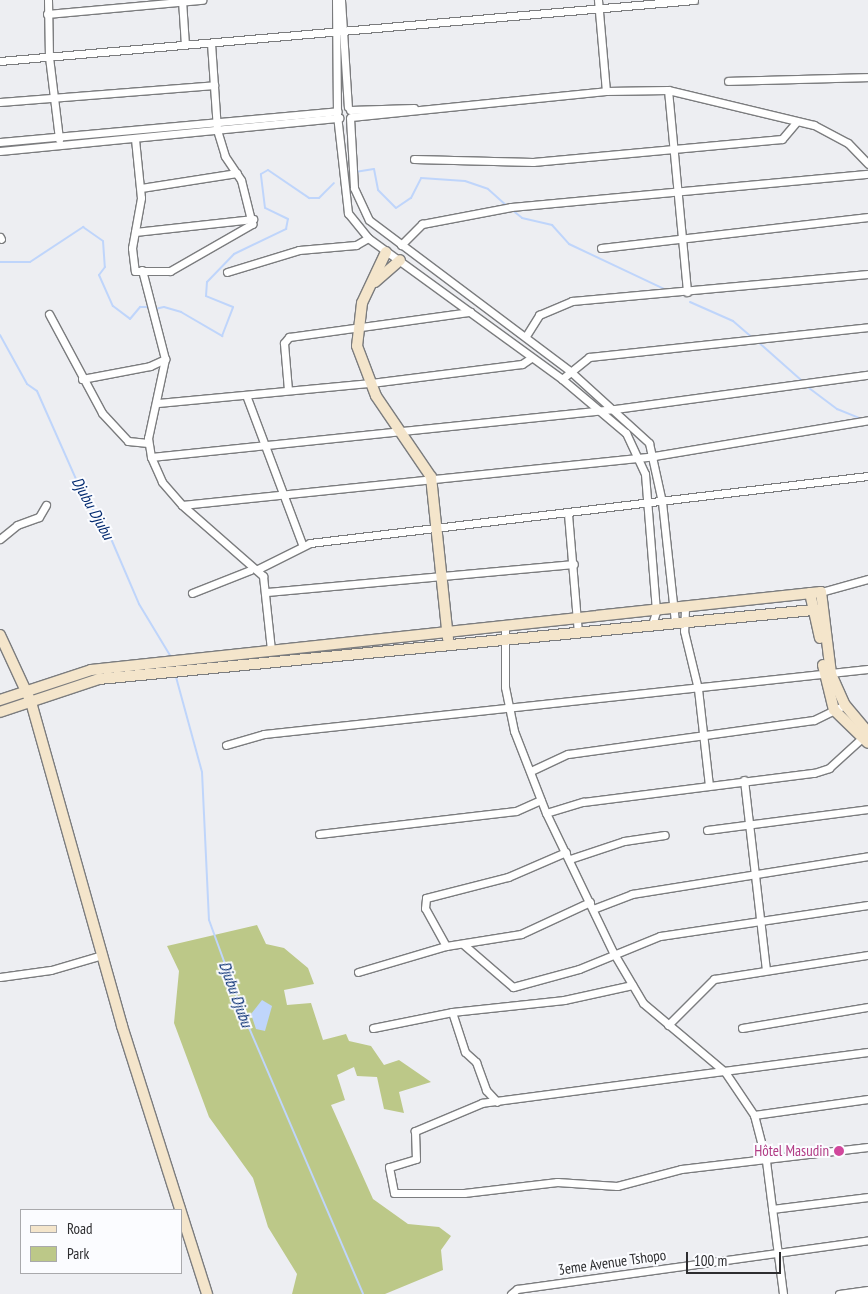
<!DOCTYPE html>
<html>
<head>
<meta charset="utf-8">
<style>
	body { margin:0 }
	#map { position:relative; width:868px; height:1294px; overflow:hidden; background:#edeef2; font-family:"PT Sans Narrow",sans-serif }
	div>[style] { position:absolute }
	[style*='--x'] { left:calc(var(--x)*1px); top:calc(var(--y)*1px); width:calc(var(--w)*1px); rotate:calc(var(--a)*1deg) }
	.green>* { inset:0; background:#bcc888 }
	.water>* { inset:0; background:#bfd5fb }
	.stream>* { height:2px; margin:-1px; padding:0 1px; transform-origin:1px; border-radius:1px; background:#bfd5fb }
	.roads { filter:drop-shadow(1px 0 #7b7c7e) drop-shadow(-1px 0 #7b7c7e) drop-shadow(0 1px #7b7c7e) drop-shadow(0 -1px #7b7c7e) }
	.street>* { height:7px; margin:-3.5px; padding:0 3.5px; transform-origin:3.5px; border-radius:3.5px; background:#fff }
	.secondary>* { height:10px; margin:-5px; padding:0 5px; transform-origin:5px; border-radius:5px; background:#f4e5cb }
	.dots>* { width:14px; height:14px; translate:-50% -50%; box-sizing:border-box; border:2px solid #fbfcff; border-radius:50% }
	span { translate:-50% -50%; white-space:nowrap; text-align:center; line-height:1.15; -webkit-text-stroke:4px #fbfcff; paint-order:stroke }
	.hotel-label { font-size:15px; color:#b23c85 }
	.right { translate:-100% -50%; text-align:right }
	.street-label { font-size:15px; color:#2d2d2f }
	.water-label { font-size:16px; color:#042b70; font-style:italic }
	.legend { position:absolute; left:20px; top:1209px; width:162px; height:65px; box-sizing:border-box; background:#fbfcff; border:1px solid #a9a9ac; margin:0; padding:6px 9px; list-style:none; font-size:15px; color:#2d2d2f }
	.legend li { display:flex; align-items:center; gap:10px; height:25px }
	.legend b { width:25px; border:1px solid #a9a9ac }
	.scale { position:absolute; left:686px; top:1252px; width:95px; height:22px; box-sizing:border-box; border:2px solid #2d2d2f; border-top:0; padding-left:6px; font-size:15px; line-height:18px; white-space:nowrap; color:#2d2d2f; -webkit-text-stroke:4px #fbfcff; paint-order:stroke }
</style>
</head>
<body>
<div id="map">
	<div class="green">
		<div style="clip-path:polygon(257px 925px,266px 944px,284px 948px,308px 968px,314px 984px,284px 990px,287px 1005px,311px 1003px,323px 1040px,346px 1034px,349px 1041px,371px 1046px,384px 1065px,399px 1060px,431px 1082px,399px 1092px,404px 1113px,384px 1109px,377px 1077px,357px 1076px,354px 1067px,337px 1075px,345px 1100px,331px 1105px,373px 1199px,408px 1224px,439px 1227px,451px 1236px,441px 1250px,443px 1270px,385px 1294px,292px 1294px,297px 1274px,268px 1227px,253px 1178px,209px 1117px,174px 1023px,179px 971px,167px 946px)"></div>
	</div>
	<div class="water">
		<div style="clip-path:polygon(262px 1000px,272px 1006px,265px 1031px,256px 1029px,251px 1014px)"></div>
	</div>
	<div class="stream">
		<div style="--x:355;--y:172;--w:19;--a:-9"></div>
		<div style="--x:374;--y:169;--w:21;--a:79"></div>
		<div style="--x:378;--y:190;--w:25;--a:45"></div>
		<div style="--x:396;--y:208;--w:18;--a:-34"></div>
		<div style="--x:411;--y:198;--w:22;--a:-63"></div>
		<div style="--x:421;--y:178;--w:44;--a:3.9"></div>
		<div style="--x:465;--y:181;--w:24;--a:19"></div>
		<div style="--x:488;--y:189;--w:24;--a:42"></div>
		<div style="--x:511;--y:209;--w:14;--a:39"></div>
		<div style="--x:522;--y:218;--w:31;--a:13"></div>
		<div style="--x:552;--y:225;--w:25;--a:48"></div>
		<div style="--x:569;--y:244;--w:105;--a:25.3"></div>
		<div style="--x:0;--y:262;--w:30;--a:0"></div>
		<div style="--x:30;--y:262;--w:64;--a:-33.4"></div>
		<div style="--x:83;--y:227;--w:24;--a:35"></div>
		<div style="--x:103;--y:241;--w:26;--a:86"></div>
		<div style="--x:105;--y:267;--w:10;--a:127"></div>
		<div style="--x:99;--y:275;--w:34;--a:66"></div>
		<div style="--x:113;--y:306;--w:21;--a:37"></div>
		<div style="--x:130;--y:319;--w:16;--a:-50"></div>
		<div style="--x:140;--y:307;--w:10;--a:0"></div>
		<div style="--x:690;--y:302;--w:47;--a:23.8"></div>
		<div style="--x:733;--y:321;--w:23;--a:41"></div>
		<div style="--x:155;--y:309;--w:9;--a:-13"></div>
		<div style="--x:164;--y:307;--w:18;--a:16"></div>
		<div style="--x:181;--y:312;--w:48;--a:30.3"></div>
		<div style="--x:222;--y:336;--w:31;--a:-69"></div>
		<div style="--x:233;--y:307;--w:29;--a:-158"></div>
		<div style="--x:206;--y:296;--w:14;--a:-86"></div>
		<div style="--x:207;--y:282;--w:39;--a:-46"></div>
		<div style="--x:234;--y:254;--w:58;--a:-25.7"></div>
		<div style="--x:286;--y:229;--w:10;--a:-79"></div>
		<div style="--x:288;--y:219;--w:25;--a:-154"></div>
		<div style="--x:265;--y:208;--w:34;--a:-97"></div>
		<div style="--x:261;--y:174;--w:8;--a:-30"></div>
		<div style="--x:268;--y:170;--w:50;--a:34.3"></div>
		<div style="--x:309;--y:198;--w:10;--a:0"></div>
		<div style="--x:319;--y:198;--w:21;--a:-45"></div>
		<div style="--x:0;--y:335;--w:56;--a:61.1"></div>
		<div style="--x:27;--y:384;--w:12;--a:35"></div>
		<div style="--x:37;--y:391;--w:116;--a:66.1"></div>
		<div style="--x:84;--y:497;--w:37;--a:54"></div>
		<div style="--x:106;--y:527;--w:84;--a:66.8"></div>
		<div style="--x:139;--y:604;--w:62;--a:58.9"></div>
		<div style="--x:757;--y:341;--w:60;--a:41.6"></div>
		<div style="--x:805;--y:385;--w:40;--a:37"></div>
		<div style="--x:837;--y:409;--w:27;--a:22"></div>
		<div style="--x:176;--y:677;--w:98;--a:74.7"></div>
		<div style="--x:202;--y:772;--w:148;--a:87.3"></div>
		<div style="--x:209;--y:920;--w:102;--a:70"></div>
		<div style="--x:244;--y:1016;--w:302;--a:66.8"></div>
	</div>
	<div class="roads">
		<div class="street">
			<div style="--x:48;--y:0;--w:57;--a:89"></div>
			<div style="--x:49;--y:57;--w:83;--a:83"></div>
			<div style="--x:182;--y:0;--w:45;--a:86.2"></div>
			<div style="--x:336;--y:0;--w:115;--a:89.5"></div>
			<div style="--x:337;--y:115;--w:99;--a:83.6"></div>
			<div style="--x:348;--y:213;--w:32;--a:51"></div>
			<div style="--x:368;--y:238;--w:240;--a:36"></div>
			<div style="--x:562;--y:379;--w:84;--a:40.2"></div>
			<div style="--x:626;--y:433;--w:45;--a:65.1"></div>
			<div style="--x:645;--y:474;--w:138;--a:85.4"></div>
			<div style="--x:656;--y:612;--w:13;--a:108"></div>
			<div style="--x:341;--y:0;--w:107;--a:86.3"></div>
			<div style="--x:598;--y:0;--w:91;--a:85"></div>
			<div style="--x:47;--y:14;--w:156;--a:-5.2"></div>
			<div style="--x:0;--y:61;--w:697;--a:-5.02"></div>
			<div style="--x:728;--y:81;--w:140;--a:-1.6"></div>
			<div style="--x:668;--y:90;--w:203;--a:84.6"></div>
			<div style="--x:0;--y:102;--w:215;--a:-4.5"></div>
			<div style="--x:350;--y:110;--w:64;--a:-1.8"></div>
			<div style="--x:351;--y:117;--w:256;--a:-5.8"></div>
			<div style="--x:606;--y:91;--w:62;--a:-0.9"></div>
			<div style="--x:668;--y:90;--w:150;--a:13.5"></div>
			<div style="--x:814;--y:125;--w:38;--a:28"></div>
			<div style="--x:848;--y:143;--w:29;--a:46"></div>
			<div style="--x:350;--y:118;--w:70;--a:86.7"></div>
			<div style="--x:354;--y:188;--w:35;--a:65"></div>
			<div style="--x:369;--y:220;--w:251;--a:36.9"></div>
			<div style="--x:570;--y:371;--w:107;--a:42.3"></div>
			<div style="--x:649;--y:443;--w:60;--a:77.6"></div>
			<div style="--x:662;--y:502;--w:121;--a:83.8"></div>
			<div style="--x:135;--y:139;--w:59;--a:84.2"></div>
			<div style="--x:141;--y:198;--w:51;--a:100.2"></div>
			<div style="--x:132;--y:248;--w:23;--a:83"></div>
			<div style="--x:135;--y:271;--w:35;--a:0"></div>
			<div style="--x:170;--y:271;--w:95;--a:-29.8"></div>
			<div style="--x:252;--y:224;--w:45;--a:-104"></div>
			<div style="--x:241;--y:180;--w:29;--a:-124"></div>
			<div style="--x:225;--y:156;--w:28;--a:-107"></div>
			<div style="--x:217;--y:129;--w:86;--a:-94"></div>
			<div style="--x:0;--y:142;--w:339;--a:-5.2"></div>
			<div style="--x:0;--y:151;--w:341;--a:-5.6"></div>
			<div style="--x:414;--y:159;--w:119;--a:1.4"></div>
			<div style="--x:533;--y:162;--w:250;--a:-5.3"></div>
			<div style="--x:782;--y:139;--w:23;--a:-50"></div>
			<div style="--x:141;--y:188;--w:97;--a:-8.9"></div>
			<div style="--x:135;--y:232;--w:119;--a:-6.3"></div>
			<div style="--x:0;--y:237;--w:2;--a:63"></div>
			<div style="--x:401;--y:245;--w:30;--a:-45"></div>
			<div style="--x:422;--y:224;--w:91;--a:-10.8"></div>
			<div style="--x:511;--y:207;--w:359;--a:-5.3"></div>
			<div style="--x:601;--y:248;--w:269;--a:-6.6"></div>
			<div style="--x:142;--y:270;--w:92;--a:75.5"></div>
			<div style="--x:165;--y:359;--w:81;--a:102.1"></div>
			<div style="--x:148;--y:438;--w:19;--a:81"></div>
			<div style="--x:151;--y:457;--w:27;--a:66"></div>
			<div style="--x:162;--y:482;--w:30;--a:49"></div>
			<div style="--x:182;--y:505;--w:108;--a:41.2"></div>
			<div style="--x:263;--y:576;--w:74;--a:83.8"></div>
			<div style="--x:227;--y:272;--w:75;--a:-17"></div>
			<div style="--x:299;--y:250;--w:57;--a:-5"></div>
			<div style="--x:356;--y:245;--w:14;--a:-30"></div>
			<div style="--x:49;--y:314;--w:112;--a:61.8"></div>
			<div style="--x:102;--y:413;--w:38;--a:47"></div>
			<div style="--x:128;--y:441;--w:20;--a:6"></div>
			<div style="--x:526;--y:336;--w:25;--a:-58"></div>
			<div style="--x:539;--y:315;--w:36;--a:-23"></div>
			<div style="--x:572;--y:301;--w:297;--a:-5.2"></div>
			<div style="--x:82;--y:379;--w:69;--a:-10.8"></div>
			<div style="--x:150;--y:366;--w:17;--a:-25"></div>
			<div style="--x:562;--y:379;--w:35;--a:-39"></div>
			<div style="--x:589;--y:357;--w:281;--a:-6.1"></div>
			<div style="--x:288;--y:390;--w:47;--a:-94.9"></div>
			<div style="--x:284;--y:343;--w:8;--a:-50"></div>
			<div style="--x:289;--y:337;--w:183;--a:-7.9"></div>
			<div style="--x:246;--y:395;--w:159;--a:69.4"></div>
			<div style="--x:158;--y:403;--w:214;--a:-5.4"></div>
			<div style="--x:371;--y:383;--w:152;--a:-7.2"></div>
			<div style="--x:522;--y:364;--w:11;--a:-34"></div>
			<div style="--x:151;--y:457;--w:466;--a:-5.9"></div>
			<div style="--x:615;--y:409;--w:255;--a:-7.7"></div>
			<div style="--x:182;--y:505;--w:475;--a:-5.9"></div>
			<div style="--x:654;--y:456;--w:217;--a:-9.5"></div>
			<div style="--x:568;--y:514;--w:118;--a:85.2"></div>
			<div style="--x:0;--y:539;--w:22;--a:-39"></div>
			<div style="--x:17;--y:525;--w:23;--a:-20"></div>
			<div style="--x:39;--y:517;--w:14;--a:-60"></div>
			<div style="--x:258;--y:569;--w:58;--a:-26.6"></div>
			<div style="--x:310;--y:543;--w:562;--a:-6.85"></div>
			<div style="--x:267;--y:592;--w:308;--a:-5.2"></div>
			<div style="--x:821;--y:592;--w:49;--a:-15.5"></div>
			<div style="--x:192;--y:593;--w:62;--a:-21.6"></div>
			<div style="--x:685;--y:608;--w:23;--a:92"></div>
			<div style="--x:684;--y:631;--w:60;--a:76.4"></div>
			<div style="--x:698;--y:689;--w:97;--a:83.5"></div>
			<div style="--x:505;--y:628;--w:59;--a:90"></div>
			<div style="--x:505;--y:687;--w:45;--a:78.4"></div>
			<div style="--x:514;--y:731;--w:88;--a:68.7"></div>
			<div style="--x:546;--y:813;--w:154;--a:64.3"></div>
			<div style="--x:613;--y:952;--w:59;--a:59.5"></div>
			<div style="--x:643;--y:1003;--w:107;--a:40.1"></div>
			<div style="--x:725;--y:1072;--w:52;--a:56"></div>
			<div style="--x:754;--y:1115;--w:48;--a:75.4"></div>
			<div style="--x:766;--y:1161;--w:134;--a:82.7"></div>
			<div style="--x:226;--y:745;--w:40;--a:-16"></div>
			<div style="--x:264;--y:734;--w:607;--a:-6.14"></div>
			<div style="--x:533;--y:770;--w:38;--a:-25"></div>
			<div style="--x:568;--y:754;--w:248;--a:-7.9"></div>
			<div style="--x:814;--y:720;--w:34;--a:-26"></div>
			<div style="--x:744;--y:780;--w:191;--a:83.4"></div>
			<div style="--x:546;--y:813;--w:39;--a:-17"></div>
			<div style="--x:583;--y:802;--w:233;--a:-7.2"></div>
			<div style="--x:814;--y:773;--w:16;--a:-18"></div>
			<div style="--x:829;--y:768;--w:47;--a:-42.4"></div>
			<div style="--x:707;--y:830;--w:162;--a:-7.4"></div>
			<div style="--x:319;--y:834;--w:198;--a:-6.7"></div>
			<div style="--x:516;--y:811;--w:27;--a:-24"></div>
			<div style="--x:570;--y:859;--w:57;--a:-18.4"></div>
			<div style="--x:624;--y:841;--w:41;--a:-8.3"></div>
			<div style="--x:593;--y:909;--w:42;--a:-21"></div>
			<div style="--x:632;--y:894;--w:239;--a:-9.1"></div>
			<div style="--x:463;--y:944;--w:66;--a:40.7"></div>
			<div style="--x:513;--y:987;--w:68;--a:-15.3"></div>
			<div style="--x:579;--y:969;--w:87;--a:-22.2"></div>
			<div style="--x:660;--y:936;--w:210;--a:-8.5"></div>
			<div style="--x:446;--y:946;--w:43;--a:-118.9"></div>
			<div style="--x:425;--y:908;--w:10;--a:-84"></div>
			<div style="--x:426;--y:898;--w:85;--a:-14.4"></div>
			<div style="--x:508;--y:877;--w:63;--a:-23.3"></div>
			<div style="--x:358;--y:972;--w:92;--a:-16.5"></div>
			<div style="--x:446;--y:946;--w:76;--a:-9.1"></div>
			<div style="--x:521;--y:934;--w:76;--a:-24.9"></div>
			<div style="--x:0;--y:977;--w:51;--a:-7.8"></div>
			<div style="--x:51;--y:970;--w:53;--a:-16.4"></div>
			<div style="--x:452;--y:1012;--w:42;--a:72"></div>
			<div style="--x:465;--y:1052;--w:15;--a:42"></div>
			<div style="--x:476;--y:1062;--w:30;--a:70"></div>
			<div style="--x:486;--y:1090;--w:16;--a:47"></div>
			<div style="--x:668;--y:1025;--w:65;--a:-45"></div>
			<div style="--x:714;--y:979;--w:156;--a:-8.9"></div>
			<div style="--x:373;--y:1028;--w:81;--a:-11.4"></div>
			<div style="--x:452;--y:1012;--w:113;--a:-6.1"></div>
			<div style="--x:564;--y:1000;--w:70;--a:-12.4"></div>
			<div style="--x:742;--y:1028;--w:128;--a:-9.5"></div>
			<div style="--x:868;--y:1052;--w:389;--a:172.5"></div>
			<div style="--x:482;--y:1103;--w:73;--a:157.3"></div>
			<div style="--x:415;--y:1131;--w:28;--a:88"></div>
			<div style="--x:416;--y:1159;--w:28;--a:163"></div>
			<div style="--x:389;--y:1167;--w:26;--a:79"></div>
			<div style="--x:394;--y:1193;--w:70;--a:0"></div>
			<div style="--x:464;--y:1193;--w:94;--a:-6.7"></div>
			<div style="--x:557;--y:1182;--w:60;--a:3.8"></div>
			<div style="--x:617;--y:1186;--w:66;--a:-14.9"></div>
			<div style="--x:681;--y:1169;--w:188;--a:-6.7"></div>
			<div style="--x:754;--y:1115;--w:115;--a:-8"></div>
			<div style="--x:772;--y:1209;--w:97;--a:-7.1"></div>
			<div style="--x:511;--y:1294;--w:8;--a:-40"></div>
			<div style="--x:517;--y:1289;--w:354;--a:-7.9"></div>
			<div style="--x:839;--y:1294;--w:29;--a:-8"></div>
		</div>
		<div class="secondary">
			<div style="--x:386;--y:252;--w:56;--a:115.2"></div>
			<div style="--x:362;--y:303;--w:43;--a:96.6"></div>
			<div style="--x:357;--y:346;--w:53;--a:69.2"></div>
			<div style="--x:376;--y:396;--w:98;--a:55.8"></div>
			<div style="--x:431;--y:477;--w:163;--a:84"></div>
			<div style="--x:375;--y:282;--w:33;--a:-41"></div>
			<div style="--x:810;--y:593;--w:46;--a:77.5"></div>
			<div style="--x:0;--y:635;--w:74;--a:65.2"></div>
			<div style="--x:31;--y:702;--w:337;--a:74.3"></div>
			<div style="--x:122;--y:1026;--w:281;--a:72.4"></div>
			<div style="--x:823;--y:665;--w:46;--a:76.3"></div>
			<div style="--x:834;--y:710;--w:47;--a:44.1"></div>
			<div style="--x:0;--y:700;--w:96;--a:-18.2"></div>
			<div style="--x:91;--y:670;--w:734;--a:-6.1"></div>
			<div style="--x:821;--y:592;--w:83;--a:83"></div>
			<div style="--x:831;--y:674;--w:34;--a:66"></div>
			<div style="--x:845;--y:705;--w:35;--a:50"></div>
			<div style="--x:0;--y:712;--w:104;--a:-18.4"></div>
			<div style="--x:99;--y:679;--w:727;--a:-5.52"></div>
		</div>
	</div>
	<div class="dots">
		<div style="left:839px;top:1151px;background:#d1479c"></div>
	</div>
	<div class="hotel-label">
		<span class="right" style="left:829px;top:1151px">Hôtel Masudin</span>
	</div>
	<div class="street-label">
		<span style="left:612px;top:1262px;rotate:-8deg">3eme Avenue Tshopo</span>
	</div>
	<div class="water-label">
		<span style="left:93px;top:508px;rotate:61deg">Djubu Djubu</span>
		<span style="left:236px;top:994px;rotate:70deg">Djubu Djubu</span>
	</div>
	<ul class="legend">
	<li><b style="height:6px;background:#f4e5cb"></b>Road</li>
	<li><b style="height:14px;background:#bcc888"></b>Park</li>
	</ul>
	<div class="scale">100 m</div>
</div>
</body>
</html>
